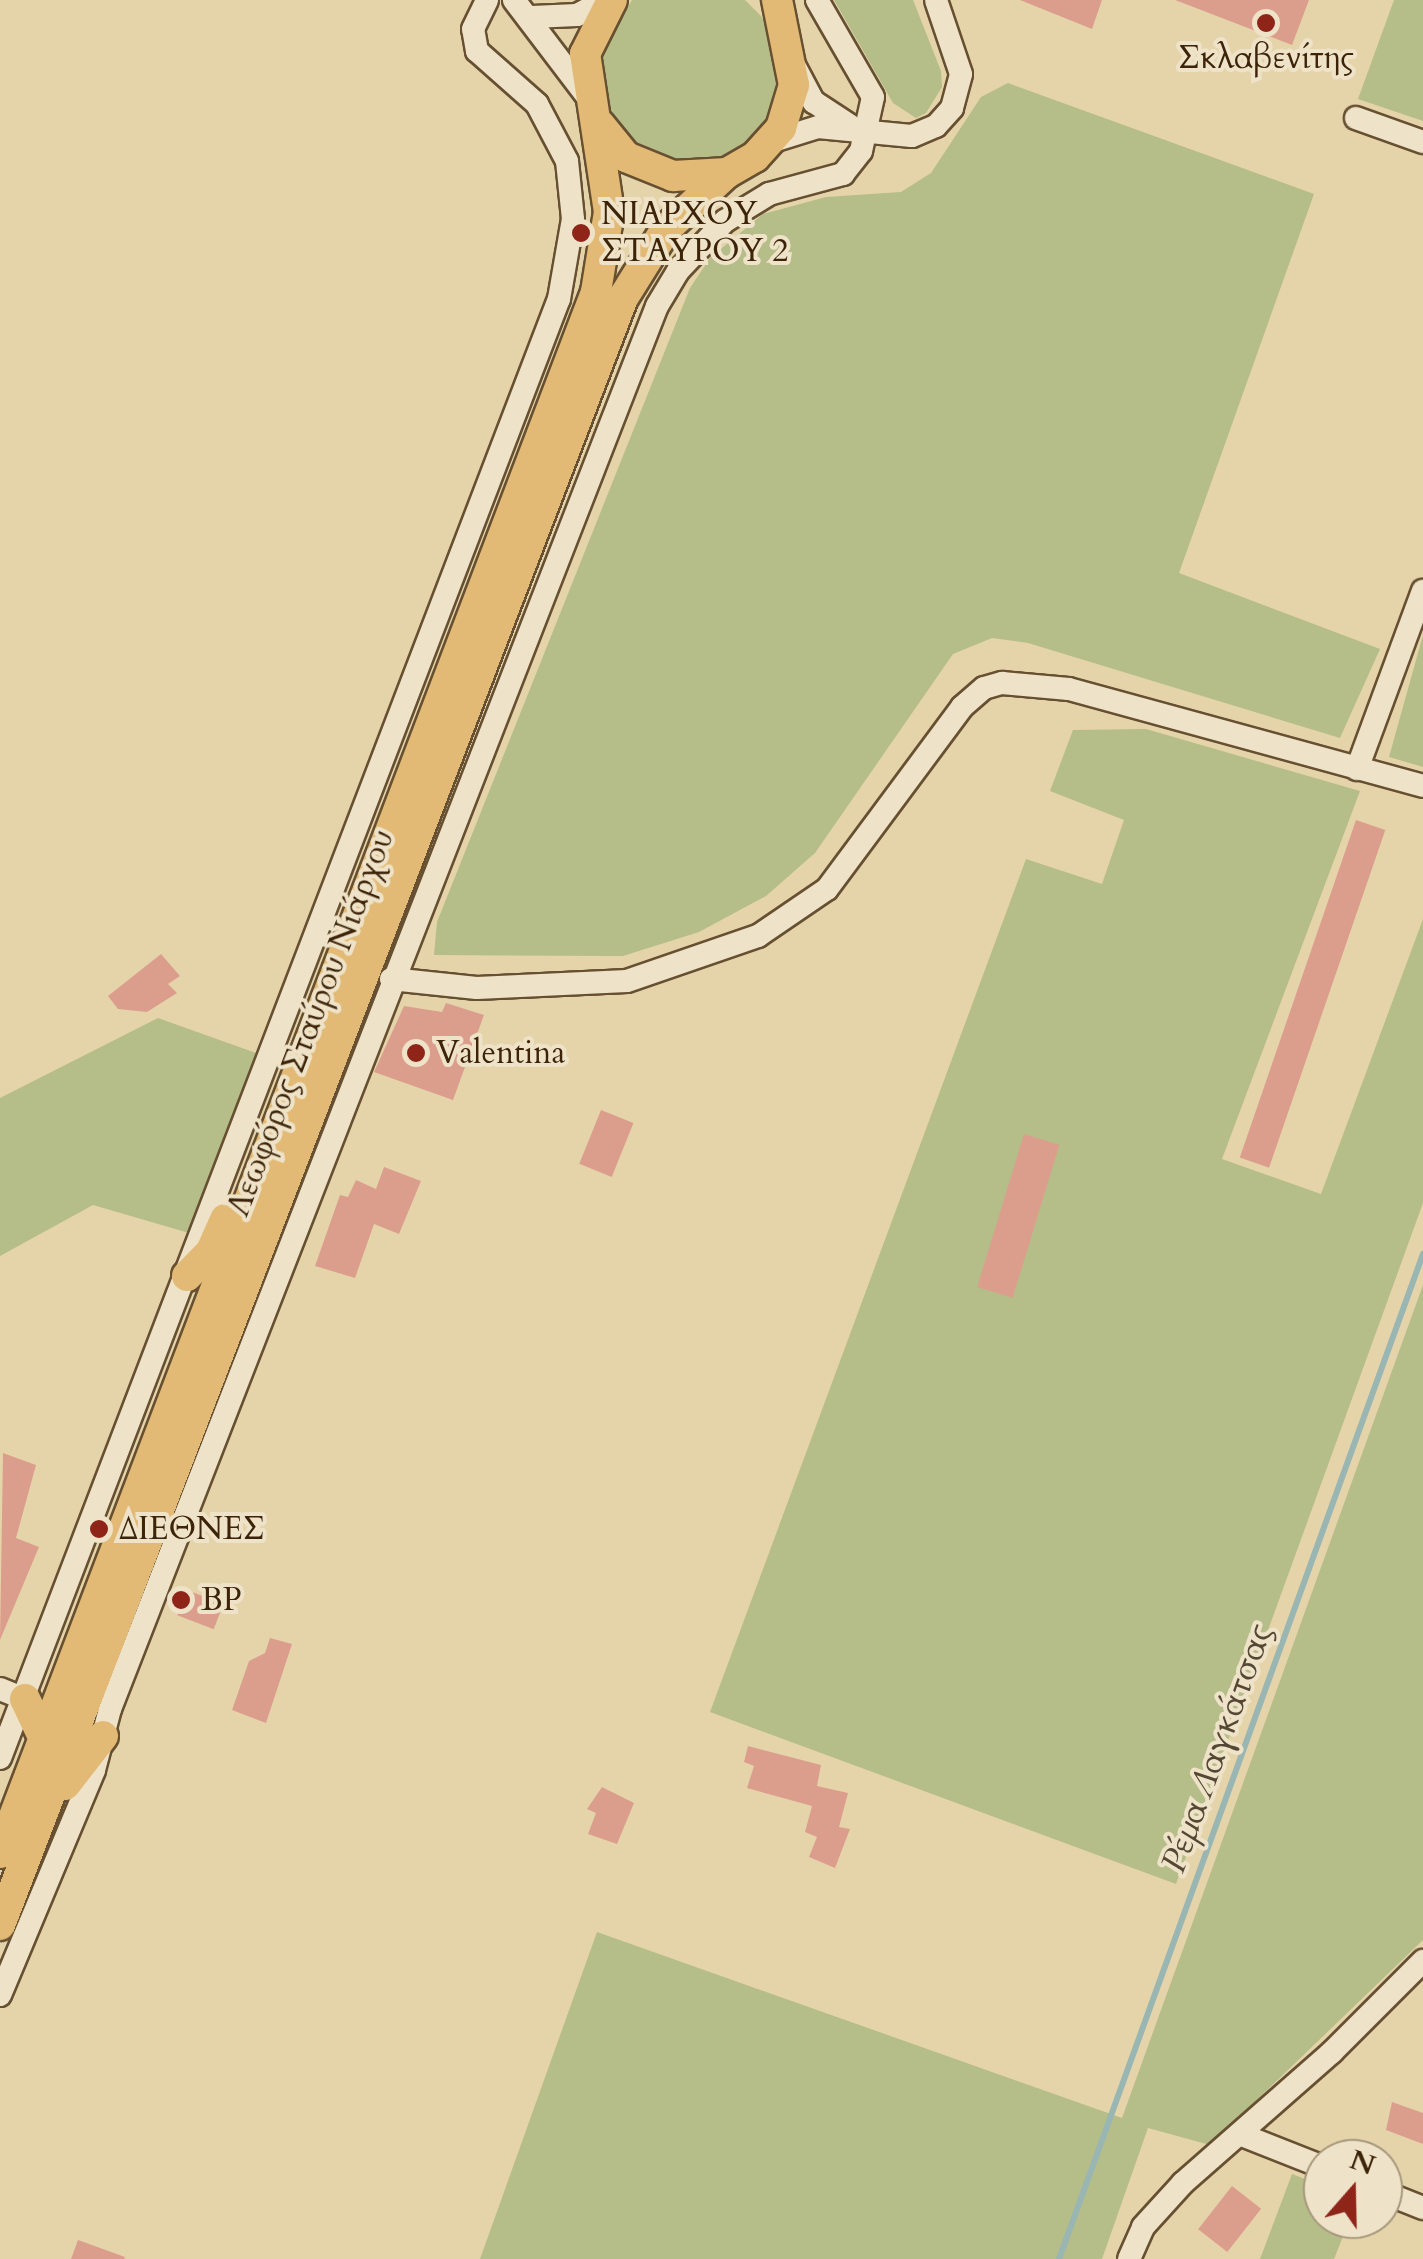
<!DOCTYPE html>
<html>
<head>
<meta charset="utf-8">
<style>
	body { margin:0 }
	#map { position:relative; width:1423px; height:2259px; overflow:hidden; background:#e5d4aa; font-family:Cardo,serif }
	div>[style] { position:absolute }
	[style*='--x'] { left:calc(var(--x)*1px); top:calc(var(--y)*1px); width:calc(var(--w)*1px); rotate:calc(var(--a)*1deg) }
	.green>* { inset:0; background:#b5bd88 }
	.stream>* { height:6px; margin:-3px; padding:0 3px; transform-origin:3px; border-radius:3px; background:#99b6b3 }
	.building>* { inset:0; background:#dc9e8c; transform-origin:0 0 }
	.roads { filter:drop-shadow(2px 0 #675031) drop-shadow(-2px 0 #675031) drop-shadow(0 2px #675031) drop-shadow(0 -2px #675031) }
	.minor>* { height:22px; margin:-11px; padding:0 11px; transform-origin:11px; border-radius:11px; background:#eee3c8 }
	.major>* { height:30px; margin:-15px; padding:0 15px; transform-origin:15px; border-radius:15px; background:#e2ba75 }
	.dots>* { width:28px; height:28px; translate:-50% -50%; box-sizing:border-box; border:5px solid #eee3c8; border-radius:50% }
	span { translate:-50% -50%; white-space:nowrap; text-align:center; line-height:1.15; -webkit-text-stroke:8px #eee3c8; paint-order:stroke }
	.poi-label { font-size:32px; color:#3d2409 }
	.left { translate:0 -50%; text-align:left }
	.street-label { font-size:32px; color:#3d2409 }
	.water-label { font-size:35px; color:#544834; font-style:italic }
	.north { position:absolute; left:1303px; top:2139px; width:100px; height:100px; box-sizing:border-box; background:#eee3c8; border:2px solid #a7977c; border-radius:50%; rotate:20deg; font-size:28px; font-weight:700; line-height:40px; text-align:center; color:#3d2409 }
	.north::after { content:''; display:block; margin:auto; width:35px; height:45px; background:#8f2418; clip-path:polygon(50% 0,100% 100%,50% 72%,0 100%) }
</style>
</head>
<body>
<div id="map">
	<div class="green">
		<div style="clip-path:polygon(632px 0,745px 0,761px 16px,773px 36px,781px 78px,771px 114px,747px 145px,724px 159px,684px 165px,626px 141px,602px 106px,598px 59px)"></div>
		<div style="clip-path:polygon(834px 0,913px 0,941px 71px,942px 87px,926px 113px,916px 118px,893px 103px)"></div>
		<div style="clip-path:polygon(1394px 0,1423px 0,1423px 121px,1358px 99px)"></div>
		<div style="clip-path:polygon(1008px 83px,1314px 194px,1179px 573px,1380px 649px,1340px 738px,1028px 643px,992px 638px,953px 654px,815px 853px,766px 896px,699px 932px,623px 956px,434px 955px,437px 922px,690px 288px,710px 258px,763px 214px,826px 197px,901px 192px,931px 173px,981px 97px)"></div>
		<div style="clip-path:polygon(1423px 635px,1423px 767px,1389px 757px)"></div>
		<div style="clip-path:polygon(1146px 729px,1360px 791px,1222px 1159px,1321px 1194px,1423px 919px,1423px 1203px,1176px 1884px,710px 1712px,1026px 859px,1102px 884px,1124px 820px,1050px 791px,1073px 730px)"></div>
		<div style="clip-path:polygon(158px 1018px,256px 1053px,189px 1233px,93px 1205px,0 1256px,0 1098px)"></div>
		<div style="clip-path:polygon(1423px 1285px,1423px 1940px,1210px 2145px,1148px 2128px,1102px 2259px,480px 2259px,597px 1932px,1122px 2118px)"></div>
		<div style="clip-path:polygon(1292px 2174px,1323px 2186px,1323px 2219px,1350px 2219px,1334px 2259px,1260px 2259px)"></div>
	</div>
	<div class="stream">
		<div style="--x:1059;--y:2259;--w:1069;--a:-70.09"></div>
	</div>
	<div class="building">
		<div style="clip-path:polygon(1020px 0,1102px 0,1092px 29px)"></div>
		<div style="clip-path:polygon(1175px 0,1309px 0,1292px 45px)"></div>
		<div style="left:1356px;top:820px;width:31px;height:357px;rotate:19deg"></div>
		<div style="clip-path:polygon(161px 954px,180px 976px,168px 984px,177px 993px,147px 1012px,118px 1009px,108px 996px)"></div>
		<div style="clip-path:polygon(446px 1003px,484px 1015px,453px 1100px,374px 1072px,404px 1006px,442px 1012px)"></div>
		<div style="left:601px;top:1110px;width:35px;height:58px;rotate:22deg"></div>
		<div style="left:1024px;top:1134px;width:37px;height:160px;rotate:17deg"></div>
		<div style="clip-path:polygon(384px 1167px,421px 1181px,399px 1234px,374px 1224px,355px 1278px,315px 1266px,340px 1195px,348px 1197px,356px 1180px,376px 1189px)"></div>
		<div style="clip-path:polygon(3px 1453px,36px 1465px,16px 1538px,39px 1547px,0 1640px)"></div>
		<div style="left:187px;top:1590px;width:39px;height:27px;rotate:21deg"></div>
		<div style="clip-path:polygon(270px 1638px,292px 1644px,266px 1723px,232px 1710px,249px 1661px,265px 1653px)"></div>
		<div style="clip-path:polygon(748px 1746px,821px 1765px,817px 1786px,848px 1793px,839px 1827px,850px 1829px,835px 1868px,809px 1857px,817px 1837px,805px 1832px,812px 1806px,747px 1788px,754px 1766px,744px 1762px)"></div>
		<div style="clip-path:polygon(602px 1787px,634px 1803px,617px 1844px,588px 1834px,596px 1813px,587px 1809px)"></div>
		<div style="clip-path:polygon(1392px 2102px,1423px 2113px,1423px 2144px,1386px 2130px)"></div>
		<div style="left:1232px;top:2186px;width:37px;height:55px;rotate:38deg"></div>
		<div style="clip-path:polygon(78px 2240px,125px 2257px,124px 2259px,71px 2259px)"></div>
	</div>
	<div class="roads">
		<div class="minor">
			<div style="--x:514;--y:0;--w:126;--a:52.8"></div>
			<div style="--x:532;--y:17;--w:45;--a:-2.5"></div>
			<div style="--x:577;--y:15;--w:32;--a:-28"></div>
			<div style="--x:795;--y:67;--w:40;--a:62"></div>
			<div style="--x:814;--y:102;--w:42;--a:33.3"></div>
			<div style="--x:1356;--y:118;--w:71;--a:19.7"></div>
			<div style="--x:773;--y:141;--w:47;--a:-17.3"></div>
			<div style="--x:818;--y:127;--w:94;--a:5.5"></div>
			<div style="--x:912;--y:136;--w:26;--a:-23"></div>
			<div style="--x:936;--y:126;--w:24;--a:-48"></div>
			<div style="--x:952;--y:108;--w:35;--a:-75"></div>
			<div style="--x:961;--y:74;--w:78;--a:-108.7"></div>
			<div style="--x:1357;--y:769;--w:190;--a:-69.7"></div>
			<div style="--x:391;--y:979;--w:86;--a:6"></div>
			<div style="--x:477;--y:988;--w:150;--a:-2.7"></div>
			<div style="--x:627;--y:981;--w:139;--a:-19"></div>
			<div style="--x:758;--y:936;--w:83;--a:-34.3"></div>
			<div style="--x:827;--y:889;--w:227;--a:-53.4"></div>
			<div style="--x:962;--y:707;--w:29;--a:-41"></div>
			<div style="--x:984;--y:688;--w:19;--a:-16"></div>
			<div style="--x:1002;--y:683;--w:67;--a:5.1"></div>
			<div style="--x:1069;--y:689;--w:367;--a:15.3"></div>
			<div style="--x:0;--y:1689;--w:27;--a:22"></div>
			<div style="--x:0;--y:1758;--w:1562;--a:-69.04"></div>
			<div style="--x:559;--y:299;--w:81;--a:-80.1"></div>
			<div style="--x:573;--y:219;--w:58;--a:-95.9"></div>
			<div style="--x:567;--y:161;--w:64;--a:-117.8"></div>
			<div style="--x:537;--y:104;--w:80;--a:-138.5"></div>
			<div style="--x:477;--y:51;--w:22;--a:-100"></div>
			<div style="--x:473;--y:29;--w:32;--a:-64"></div>
			<div style="--x:0;--y:1995;--w:244;--a:-67.3"></div>
			<div style="--x:94;--y:1770;--w:63;--a:-75.3"></div>
			<div style="--x:110;--y:1709;--w:1506;--a:-68.7"></div>
			<div style="--x:657;--y:306;--w:41;--a:-59"></div>
			<div style="--x:678;--y:271;--w:69;--a:-46.8"></div>
			<div style="--x:725;--y:221;--w:52;--a:-31.5"></div>
			<div style="--x:769;--y:194;--w:77;--a:-15.1"></div>
			<div style="--x:843;--y:174;--w:29;--a:-52"></div>
			<div style="--x:861;--y:151;--w:55;--a:-77.5"></div>
			<div style="--x:873;--y:97;--w:112;--a:-120"></div>
			<div style="--x:1242;--y:2135;--w:87;--a:21.6"></div>
			<div style="--x:1383;--y:2192;--w:43;--a:21.8"></div>
			<div style="--x:1129;--y:2259;--w:35;--a:-66"></div>
			<div style="--x:1143;--y:2227;--w:59;--a:-47.7"></div>
			<div style="--x:1183;--y:2183;--w:198;--a:-41.3"></div>
			<div style="--x:1332;--y:2052;--w:129;--a:-45"></div>
		</div>
		<div class="major">
			<div style="--x:600;--y:125;--w:41;--a:50.9"></div>
			<div style="--x:626;--y:157;--w:51;--a:22"></div>
			<div style="--x:673;--y:176;--w:54;--a:-3.2"></div>
			<div style="--x:727;--y:173;--w:32;--a:-30"></div>
			<div style="--x:755;--y:157;--w:39;--a:-48"></div>
			<div style="--x:781;--y:128;--w:45;--a:-73.2"></div>
			<div style="--x:794;--y:85;--w:87;--a:-101.3"></div>
			<div style="--x:187;--y:1276;--w:35;--a:-46"></div>
			<div style="--x:211;--y:1251;--w:35;--a:-66"></div>
			<div style="--x:25;--y:1699;--w:44;--a:64.6"></div>
			<div style="--x:65;--y:1785;--w:62;--a:-52.2"></div>
			<div style="--x:0;--y:1853;--w:1671;--a:-69.1"></div>
			<div style="--x:596;--y:292;--w:81;--a:-80.8"></div>
			<div style="--x:609;--y:212;--w:160;--a:-98.6"></div>
			<div style="--x:585;--y:54;--w:60;--a:-63.4"></div>
			<div style="--x:0;--y:1925;--w:1742;--a:-69.05"></div>
			<div style="--x:623;--y:298;--w:81;--a:-58.1"></div>
			<div style="--x:666;--y:229;--w:83;--a:-42.6"></div>
		</div>
	</div>
	<div class="dots">
		<div style="left:1266px;top:23px;background:#8f2418"></div>
		<div style="left:581px;top:233px;background:#8f2418"></div>
		<div style="left:416px;top:1053px;background:#8f2418"></div>
		<div style="left:99px;top:1529px;background:#8f2418"></div>
		<div style="left:181px;top:1600px;background:#8f2418"></div>
	</div>
	<div class="poi-label">
		<span style="left:1266px;top:58px">Σκλαβενίτης</span>
		<span class="left" style="left:601px;top:233px">ΝΙΑΡΧΟΥ<br>ΣΤΑΥΡΟΥ 2</span>
		<span class="left" style="left:436px;top:1053px">Valentina</span>
		<span class="left" style="left:119px;top:1529px">ΔΙΕΘΝΕΣ</span>
		<span class="left" style="left:201px;top:1600px">BP</span>
	</div>
	<div class="street-label">
		<span style="left:311px;top:1023px;rotate:-69deg">Λεωφόρος Σταύρου Νιάρχου</span>
	</div>
	<div class="water-label">
		<span style="left:1217px;top:1748px;rotate:-70deg">Ρέμα Λαγκάτσας</span>
	</div>
	<div class="north">N</div>
</div>
</body>
</html>
